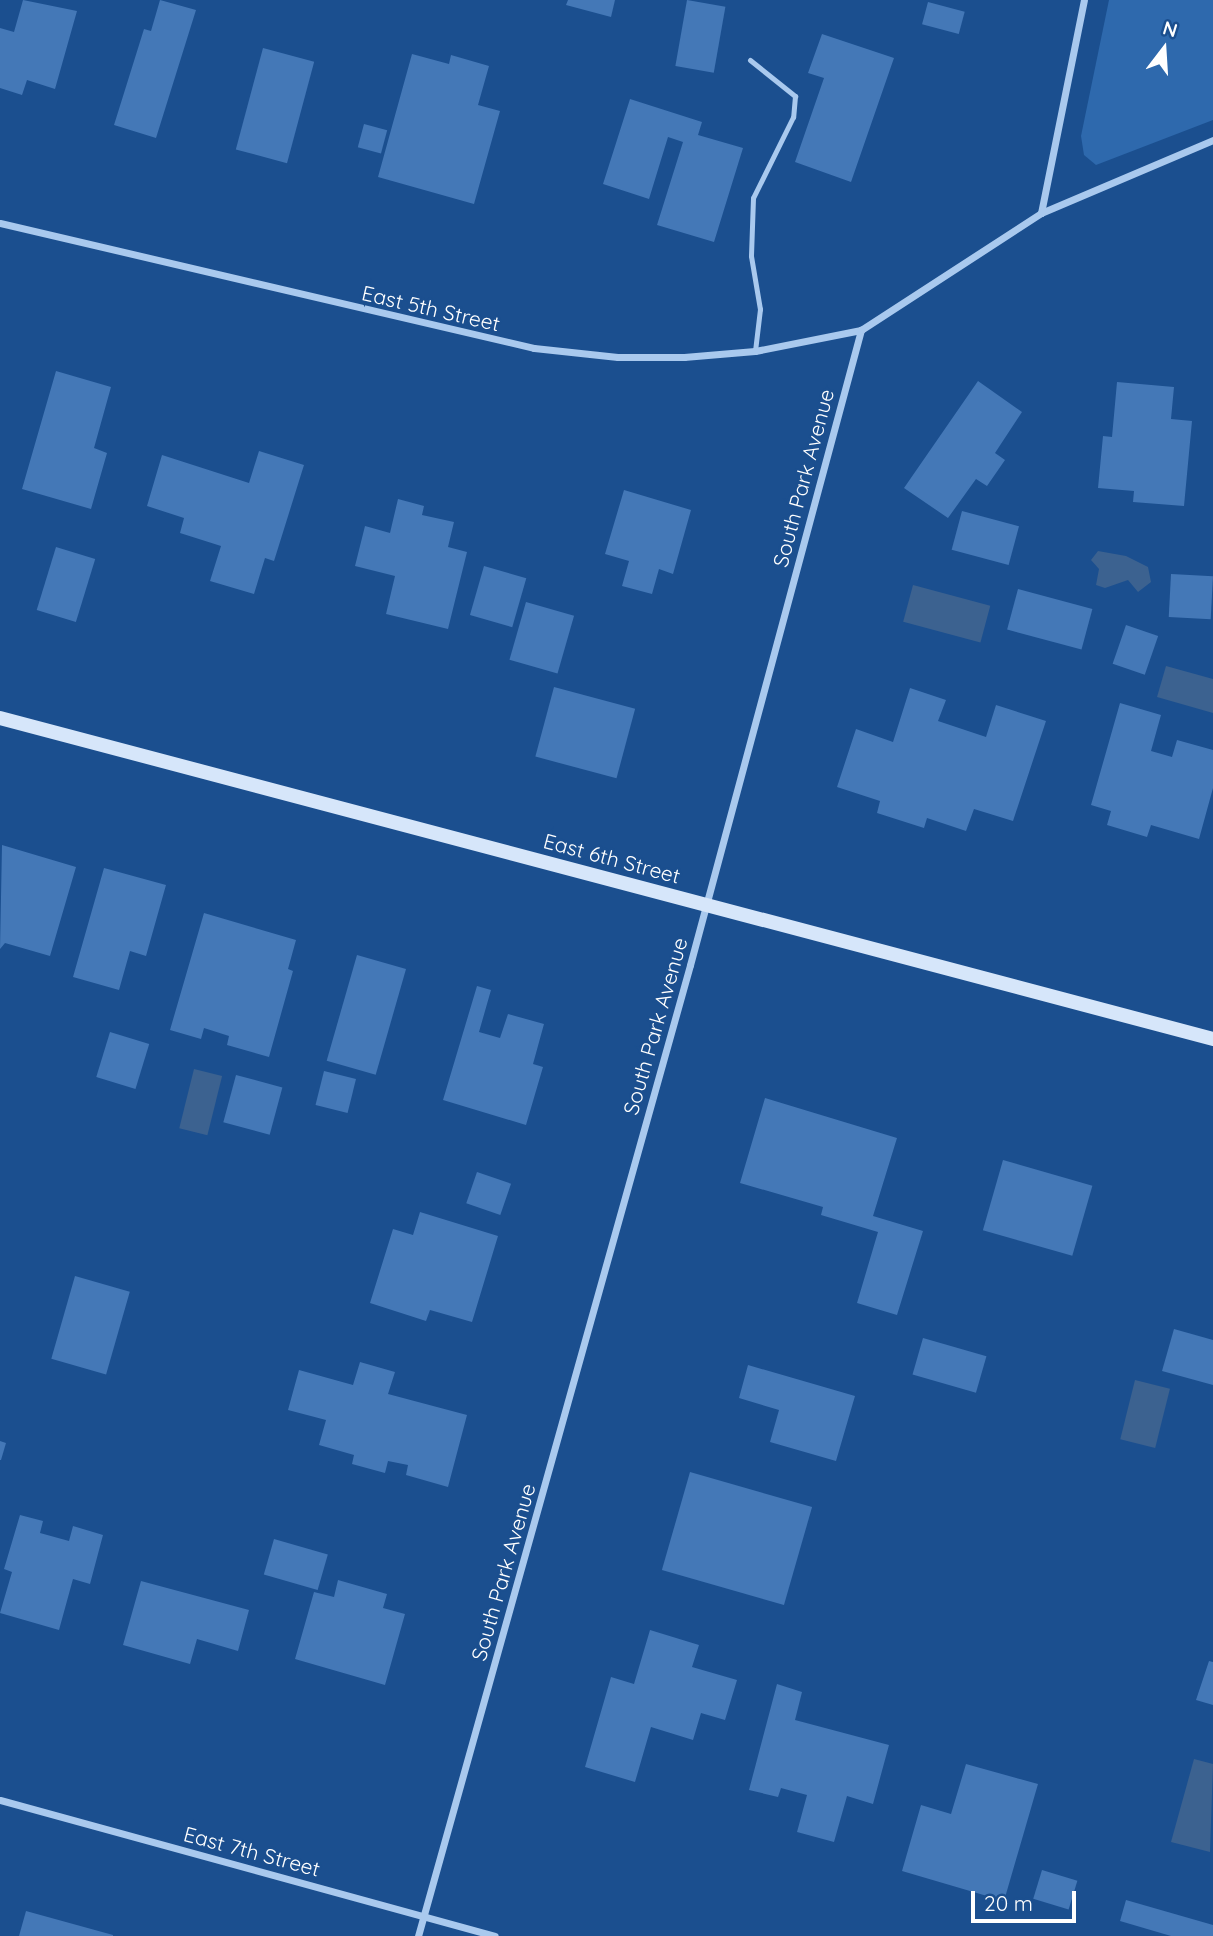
<!DOCTYPE html>
<html>
<head>
<meta charset="utf-8">
<style>
	body { margin:0 }
	#map { position:relative; width:1213px; height:1936px; overflow:hidden; background:#1b4f8f; font-family:Quicksand,sans-serif }
	div>[style] { position:absolute }
	[style*='--x'] { left:calc(var(--x)*1px); top:calc(var(--y)*1px); width:calc(var(--w)*1px); rotate:calc(var(--a)*1deg) }
	.green>* { inset:0; background:#2e69ad }
	.water>* { inset:0; background:#3c6290; transform-origin:0 0 }
	.building>* { inset:0; background:#4478b7; transform-origin:0 0 }
	.lane>* { height:5px; margin:-2.5px; padding:0 2.5px; transform-origin:2.5px; border-radius:2.5px; background:#a9c9ee }
	.street>* { height:7px; margin:-3.5px; padding:0 3.5px; transform-origin:3.5px; border-radius:3.5px; background:#a9c9ee }
	.secondary>* { height:14px; margin:-7px; padding:0 7px; transform-origin:7px; border-radius:7px; background:#d6e6fa }
	span { translate:-50% -50%; white-space:nowrap; text-align:center; line-height:1.15; -webkit-text-stroke:5px #1b4f8f; paint-order:stroke }
	.street-label { font-size:21px; color:#fff }
	.north { position:absolute; left:1129px; top:14px; width:70px; height:70px; -webkit-text-stroke:5px #1b4f8f; paint-order:stroke; rotate:17deg; font-size:19px; font-weight:700; line-height:28px; text-align:center; color:#fff }
	.north::after { content:''; display:block; margin:auto; width:24px; height:32px; background:#fff; clip-path:polygon(50% 0,100% 100%,50% 72%,0 100%) }
	.scale { position:absolute; left:971px; top:1891px; width:105px; height:32px; box-sizing:border-box; border:4px solid #fff; border-top:0; padding-left:9px; font-size:21px; line-height:24px; white-space:nowrap; color:#fff; -webkit-text-stroke:5px #1b4f8f; paint-order:stroke }
</style>
</head>
<body>
<div id="map">
	<div class="green">
		<div style="clip-path:polygon(1109px 0,1213px 0,1213px 120px,1096px 165px,1084px 155px,1081px 136px)"></div>
	</div>
	<div class="water">
		<div style="clip-path:polygon(1098px 551px,1126px 556px,1148px 567px,1151px 582px,1138px 592px,1128px 580px,1105px 588px,1096px 585px,1099px 569px,1091px 560px)"></div>
		<div style="left:913px;top:585px;width:80px;height:38px;rotate:15deg"></div>
		<div style="clip-path:polygon(1166px 666px,1213px 679px,1213px 713px,1157px 697px)"></div>
		<div style="left:194px;top:1069px;width:29px;height:61px;rotate:14deg"></div>
		<div style="left:1135px;top:1380px;width:36px;height:61px;rotate:14deg"></div>
		<div style="clip-path:polygon(1194px 1759px,1213px 1764px,1210px 1852px,1171px 1842px)"></div>
	</div>
	<div class="building">
		<div style="clip-path:polygon(23px 0,77px 11px,55px 89px,27px 80px,22px 95px,0 88px,0 28px,14px 32px)"></div>
		<div style="clip-path:polygon(160px 0,196px 10px,156px 138px,114px 125px,144px 29px,151px 31px)"></div>
		<div style="clip-path:polygon(568px 0,615px 0,611px 17px,566px 5px)"></div>
		<div style="left:687px;top:0;width:39px;height:67px;rotate:10deg"></div>
		<div style="left:928px;top:2px;width:38px;height:23px;rotate:15deg"></div>
		<div style="clip-path:polygon(822px 34px,894px 58px,851px 182px,795px 162px,824px 78px,808px 73px)"></div>
		<div style="left:263px;top:48px;width:53px;height:105px;rotate:15deg"></div>
		<div style="clip-path:polygon(412px 54px,449px 64px,451px 55px,489px 66px,478px 105px,500px 111px,474px 204px,378px 177px)"></div>
		<div style="clip-path:polygon(630px 99px,702px 122px,698px 135px,743px 148px,714px 242px,657px 225px,683px 142px,668px 137px,649px 199px,603px 184px)"></div>
		<div style="left:364px;top:124px;width:24px;height:24px;rotate:15deg"></div>
		<div style="clip-path:polygon(56px 371px,111px 387px,94px 448px,107px 453px,91px 509px,22px 489px)"></div>
		<div style="clip-path:polygon(978px 381px,1022px 412px,995px 453px,1005px 460px,987px 486px,976px 479px,948px 518px,904px 488px)"></div>
		<div style="clip-path:polygon(1117px 382px,1174px 387px,1171px 419px,1192px 421px,1184px 506px,1133px 502px,1134px 491px,1098px 488px,1103px 436px,1112px 437px)"></div>
		<div style="clip-path:polygon(259px 451px,304px 465px,274px 561px,265px 558px,254px 594px,210px 581px,221px 546px,180px 533px,184px 518px,147px 506px,162px 455px,249px 483px)"></div>
		<div style="clip-path:polygon(624px 490px,691px 510px,673px 574px,659px 569px,652px 594px,622px 586px,629px 561px,605px 554px)"></div>
		<div style="clip-path:polygon(398px 499px,424px 506px,422px 515px,454px 522px,448px 547px,467px 552px,448px 629px,386px 614px,395px 576px,355px 566px,365px 526px,390px 533px)"></div>
		<div style="left:962px;top:511px;width:59px;height:40px;rotate:15deg"></div>
		<div style="left:56px;top:547px;width:41px;height:66px;rotate:17deg"></div>
		<div style="left:484px;top:566px;width:44px;height:51px;rotate:16deg"></div>
		<div style="left:1171px;top:574px;width:42px;height:43px;rotate:3deg"></div>
		<div style="left:1018px;top:589px;width:77px;height:42px;rotate:15deg"></div>
		<div style="left:526px;top:602px;width:50px;height:60px;rotate:16deg"></div>
		<div style="left:1126px;top:625px;width:34px;height:41px;rotate:19deg"></div>
		<div style="left:554px;top:687px;width:84px;height:72px;rotate:15deg"></div>
		<div style="clip-path:polygon(910px 688px,946px 700px,938px 721px,986px 737px,996px 705px,1046px 721px,1013px 821px,974px 809px,966px 831px,927px 818px,924px 828px,877px 813px,880px 801px,837px 787px,856px 729px,893px 742px)"></div>
		<div style="clip-path:polygon(1120px 703px,1161px 715px,1151px 751px,1172px 757px,1177px 740px,1213px 750px,1213px 788px,1199px 839px,1151px 825px,1147px 837px,1107px 825px,1111px 811px,1091px 805px)"></div>
		<div style="clip-path:polygon(2px 845px,76px 867px,50px 956px,5px 943px,0 949px)"></div>
		<div style="clip-path:polygon(104px 868px,166px 885px,146px 956px,130px 951px,119px 990px,73px 977px)"></div>
		<div style="clip-path:polygon(204px 913px,296px 940px,288px 969px,293px 971px,269px 1057px,227px 1045px,229px 1036px,204px 1028px,201px 1039px,170px 1030px)"></div>
		<div style="left:357px;top:955px;width:51px;height:110px;rotate:16deg"></div>
		<div style="clip-path:polygon(477px 986px,491px 990px,479px 1032px,500px 1038px,508px 1014px,544px 1024px,533px 1064px,543px 1067px,526px 1125px,443px 1100px)"></div>
		<div style="left:110px;top:1032px;width:41px;height:47px;rotate:17deg"></div>
		<div style="left:324px;top:1071px;width:33px;height:35px;rotate:14deg"></div>
		<div style="left:236px;top:1075px;width:48px;height:49px;rotate:15deg"></div>
		<div style="clip-path:polygon(765px 1098px,897px 1138px,873px 1216px,923px 1231px,897px 1315px,857px 1303px,878px 1232px,821px 1215px,823px 1207px,740px 1183px)"></div>
		<div style="left:1003px;top:1160px;width:93px;height:73px;rotate:16deg"></div>
		<div style="left:477px;top:1172px;width:36px;height:33px;rotate:19deg"></div>
		<div style="clip-path:polygon(420px 1212px,498px 1236px,472px 1322px,430px 1310px,426px 1321px,370px 1303px,393px 1229px,413px 1235px)"></div>
		<div style="left:75px;top:1276px;width:57px;height:86px;rotate:16deg"></div>
		<div style="clip-path:polygon(1174px 1329px,1213px 1340px,1213px 1385px,1162px 1371px)"></div>
		<div style="left:923px;top:1338px;width:66px;height:38px;rotate:16deg"></div>
		<div style="clip-path:polygon(360px 1362px,395px 1372px,388px 1394px,467px 1415px,448px 1487px,406px 1475px,408px 1465px,388px 1461px,385px 1473px,352px 1464px,354px 1455px,319px 1445px,326px 1420px,288px 1410px,299px 1370px,353px 1385px)"></div>
		<div style="clip-path:polygon(748px 1365px,855px 1396px,836px 1461px,770px 1442px,779px 1410px,739px 1398px)"></div>
		<div style="clip-path:polygon(0 1441px,6px 1443px,1px 1460px,0 1460px)"></div>
		<div style="left:690px;top:1472px;width:127px;height:102px;rotate:16deg"></div>
		<div style="clip-path:polygon(20px 1515px,43px 1521px,40px 1533px,69px 1541px,73px 1526px,103px 1535px,90px 1584px,73px 1579px,59px 1630px,0 1613px,12px 1572px,4px 1569px)"></div>
		<div style="left:274px;top:1539px;width:56px;height:37px;rotate:16deg"></div>
		<div style="clip-path:polygon(338px 1580px,387px 1594px,383px 1608px,405px 1614px,385px 1685px,295px 1659px,314px 1592px,334px 1597px)"></div>
		<div style="clip-path:polygon(141px 1581px,249px 1610px,238px 1651px,197px 1639px,190px 1664px,123px 1645px)"></div>
		<div style="clip-path:polygon(650px 1630px,699px 1645px,692px 1667px,737px 1680px,725px 1720px,701px 1713px,693px 1740px,651px 1727px,635px 1782px,585px 1767px,611px 1677px,634px 1684px)"></div>
		<div style="clip-path:polygon(1209px 1661px,1213px 1662px,1213px 1705px,1196px 1700px)"></div>
		<div style="clip-path:polygon(777px 1684px,802px 1692px,795px 1720px,889px 1745px,873px 1804px,847px 1796px,834px 1842px,797px 1832px,807px 1795px,781px 1788px,778px 1797px,749px 1790px)"></div>
		<div style="clip-path:polygon(966px 1764px,1038px 1784px,1004px 1901px,902px 1871px,921px 1805px,951px 1814px)"></div>
		<div style="left:1042px;top:1870px;width:37px;height:30px;rotate:17deg"></div>
		<div style="clip-path:polygon(1126px 1900px,1213px 1925px,1213px 1936px,1171px 1936px,1120px 1921px)"></div>
		<div style="clip-path:polygon(26px 1911px,113px 1935px,113px 1936px,19px 1936px)"></div>
	</div>
	<div class="lane">
		<div style="--x:750;--y:60;--w:58;--a:38.7"></div>
		<div style="--x:795;--y:96;--w:21;--a:95"></div>
		<div style="--x:793;--y:117;--w:90;--a:116.3"></div>
		<div style="--x:753;--y:198;--w:58;--a:92"></div>
		<div style="--x:751;--y:256;--w:54;--a:80.4"></div>
		<div style="--x:760;--y:309;--w:42;--a:96.8"></div>
	</div>
	<div class="street">
		<div style="--x:1041;--y:213;--w:217;--a:-78.6"></div>
		<div style="--x:0;--y:223;--w:548;--a:13.17"></div>
		<div style="--x:534;--y:348;--w:84;--a:6.1"></div>
		<div style="--x:618;--y:357;--w:66;--a:0"></div>
		<div style="--x:684;--y:357;--w:71;--a:-4.8"></div>
		<div style="--x:755;--y:351;--w:108;--a:-11.2"></div>
		<div style="--x:0;--y:1800;--w:513;--a:15.36"></div>
		<div style="--x:418;--y:1936;--w:1008;--a:-74.35"></div>
		<div style="--x:690;--y:965;--w:658;--a:-74.93"></div>
		<div style="--x:861;--y:330;--w:215;--a:-33"></div>
		<div style="--x:1041;--y:213;--w:187;--a:-23"></div>
	</div>
	<div class="secondary">
		<div style="--x:0;--y:718;--w:1255;--a:14.82"></div>
	</div>
	<div class="street-label">
		<span style="left:431px;top:308px;rotate:13deg">East 5th Street</span>
		<span style="left:803px;top:478px;rotate:-75deg">South Park Avenue</span>
		<span style="left:612px;top:858px;rotate:15deg">East 6th Street</span>
		<span style="left:655px;top:1026px;rotate:-74deg">South Park Avenue</span>
		<span style="left:503px;top:1572px;rotate:-74deg">South Park Avenue</span>
		<span style="left:252px;top:1851px;rotate:15deg">East 7th Street</span>
	</div>
	<div class="north">N</div>
	<div class="scale">20 m</div>
</div>
</body>
</html>
